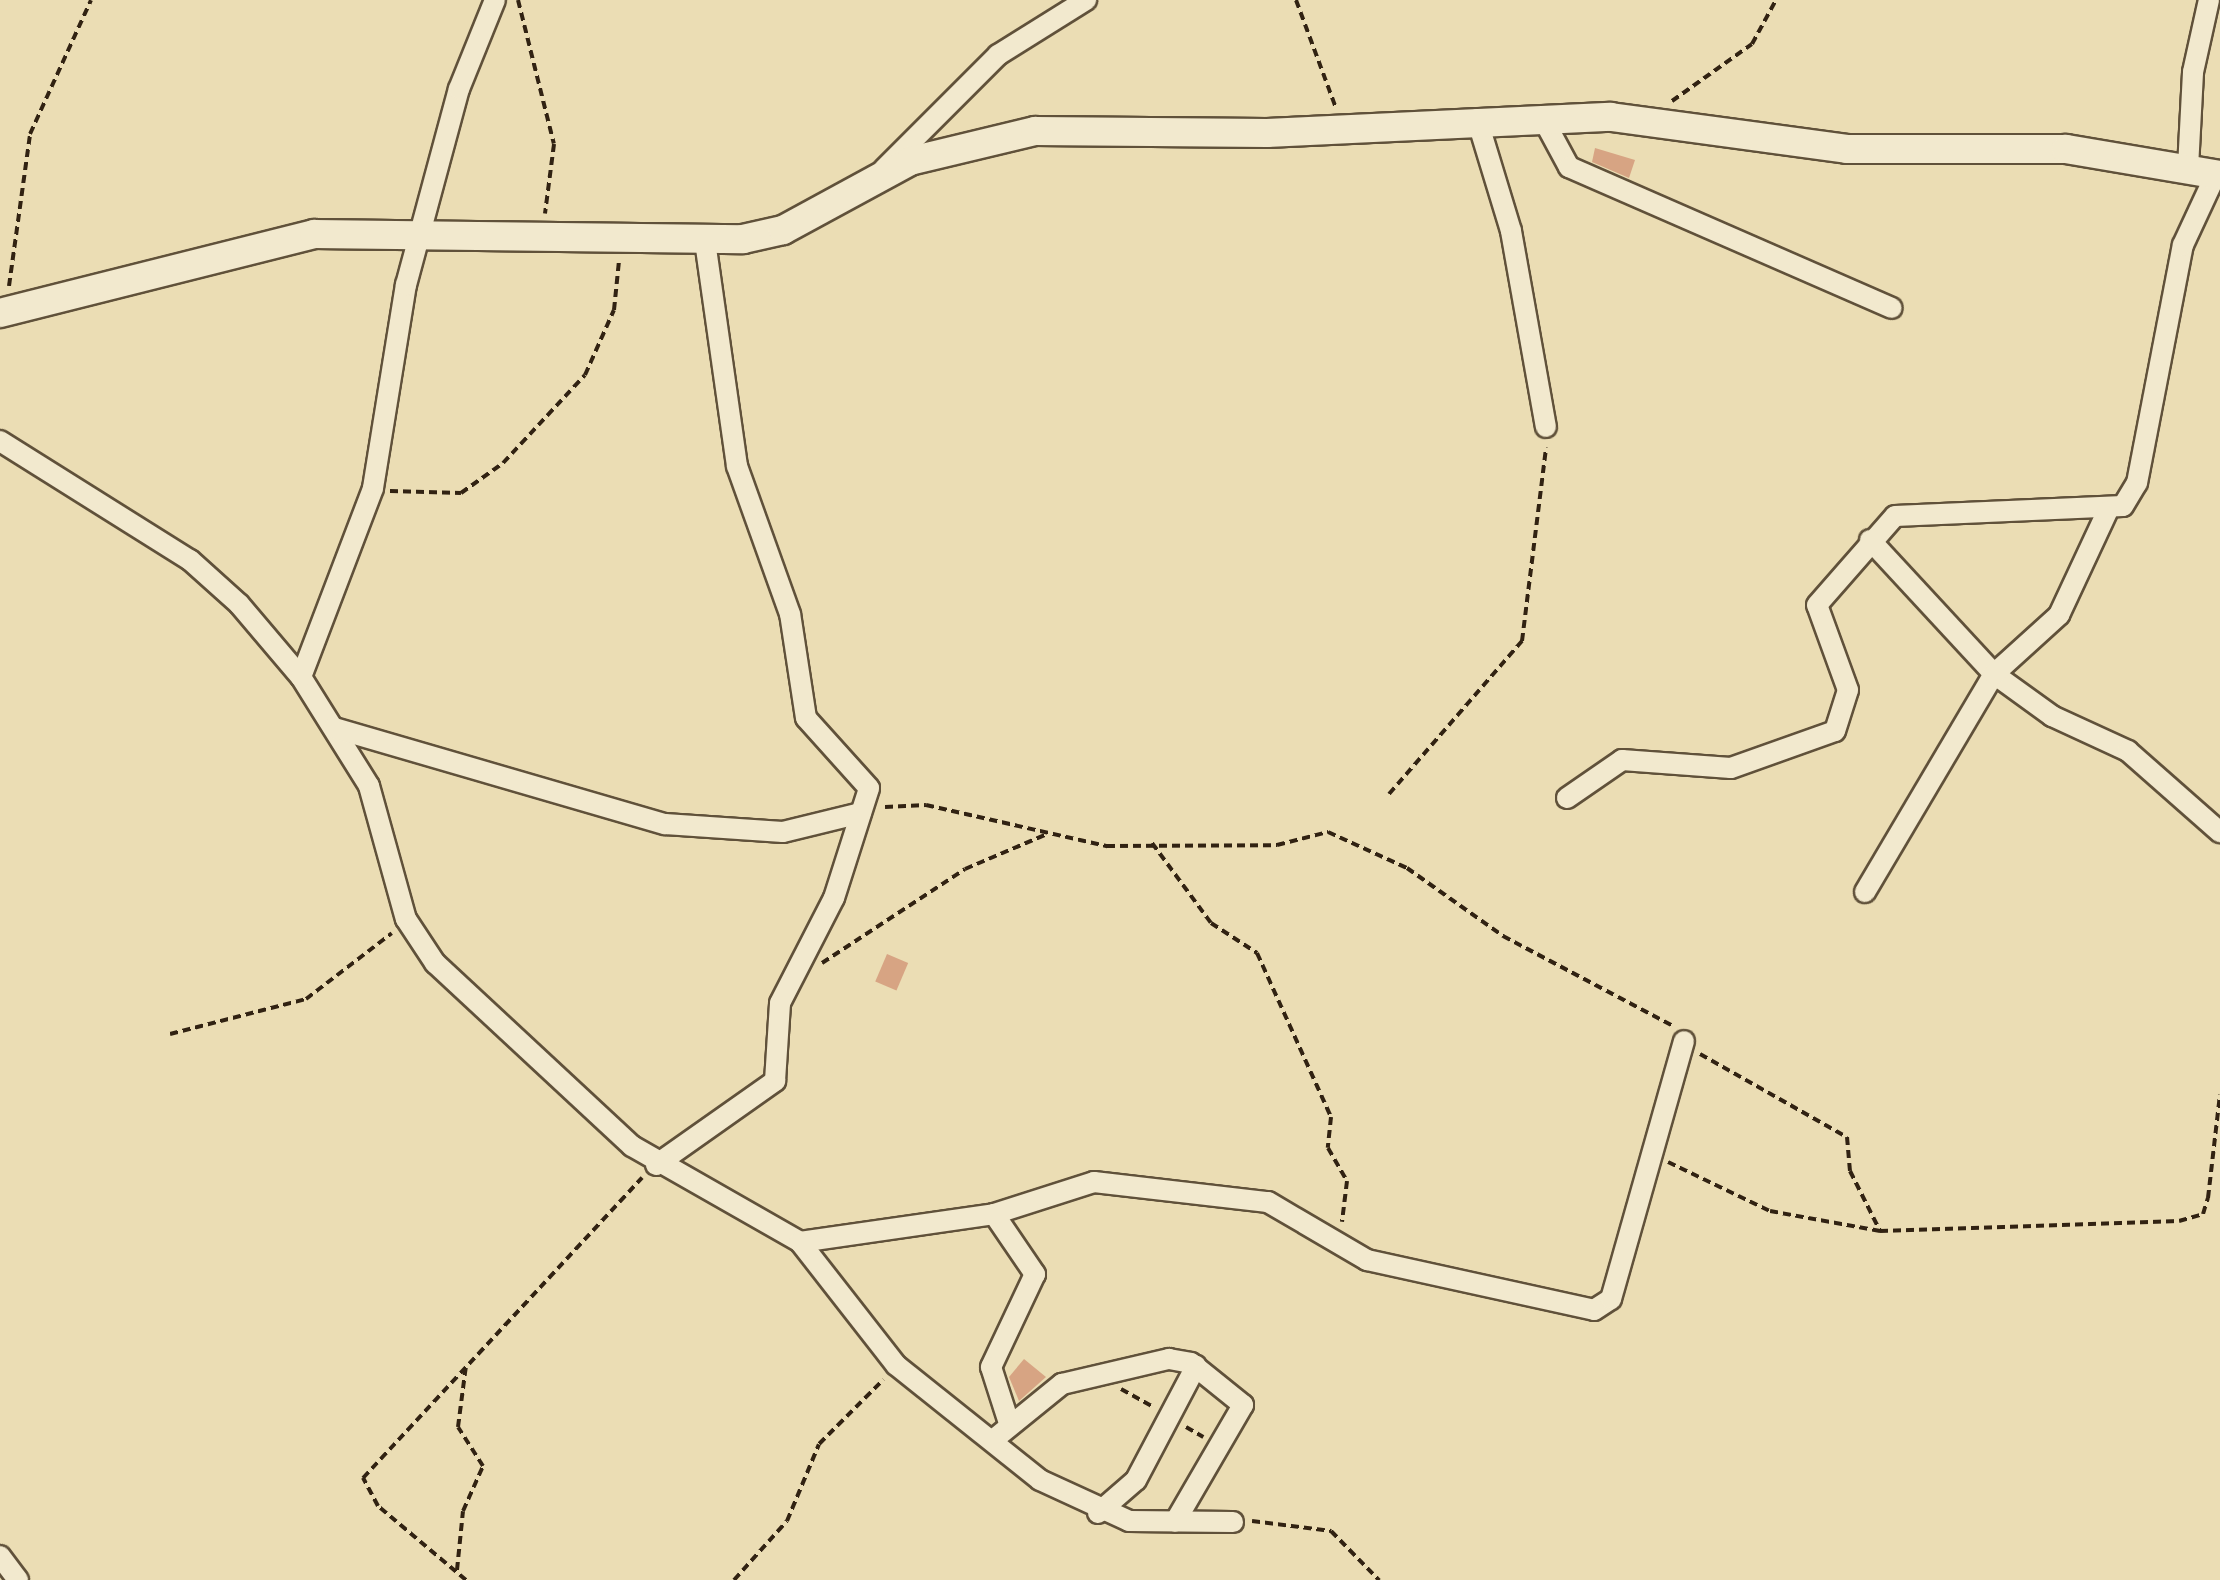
<!DOCTYPE html>
<html>
<head>
<meta charset="utf-8">
<style>
	body { margin:0 }
	#map { position:relative; width:2220px; height:1580px; overflow:hidden; background:#ebddb4; font-family:"Gentium Book Plus",serif }
	div>[style] { position:absolute }
	[style*='--x'] { left:calc(var(--x)*1px); top:calc(var(--y)*1px); width:calc(var(--w)*1px); rotate:calc(var(--a)*1deg) }
	.building>* { inset:0; background:#d7a483; transform-origin:0 0 }
	.path>* { height:4px; margin-top:-2px; transform-origin:0; background:repeating-linear-gradient(90deg,#312212 0 8px,transparent 0 13px) }
	.roads { filter:drop-shadow(2px 0 #60513a) drop-shadow(-2px 0 #60513a) drop-shadow(0 2px #60513a) drop-shadow(0 -2px #60513a) }
	.minor>* { height:20px; margin:-10px; padding:0 10px; transform-origin:10px; border-radius:10px; background:#f2e9ce }
	.tertiary>* { height:28px; margin:-14px; padding:0 14px; transform-origin:14px; border-radius:14px; background:#f2e9ce }
	span { translate:-50% -50%; white-space:nowrap; text-align:center; line-height:1.15; -webkit-text-stroke:9px #f2e9ce; paint-order:stroke }
</style>
</head>
<body>
<div id="map">
	<div class="building">
		<div style="clip-path:polygon(1595px 148px,1635px 160px,1629px 178px,1592px 162px)"></div>
		<div style="left:887px;top:954px;width:23px;height:30px;rotate:23deg"></div>
		<div style="clip-path:polygon(1024px 1359px,1046px 1377px,1019px 1401px,1009px 1377px)"></div>
	</div>
	<div class="path">
		<div style="--x:518;--y:0;--w:148;--a:76"></div>
		<div style="--x:554;--y:144;--w:70;--a:97.4"></div>
		<div style="--x:1296;--y:0;--w:115;--a:69.7"></div>
		<div style="--x:1672;--y:101;--w:98;--a:-35.5"></div>
		<div style="--x:1752;--y:44;--w:50;--a:-61.4"></div>
		<div style="--x:9;--y:286;--w:153;--a:-82.1"></div>
		<div style="--x:30;--y:134;--w:147;--a:-65.5"></div>
		<div style="--x:390;--y:491;--w:71;--a:1.6"></div>
		<div style="--x:461;--y:493;--w:52;--a:-35.5"></div>
		<div style="--x:503;--y:463;--w:120;--a:-47"></div>
		<div style="--x:585;--y:375;--w:71;--a:-66"></div>
		<div style="--x:614;--y:310;--w:49;--a:-84.2"></div>
		<div style="--x:1389;--y:794;--w:203;--a:-49"></div>
		<div style="--x:1522;--y:641;--w:195;--a:-82.9"></div>
		<div style="--x:885;--y:807;--w:41;--a:-2.8"></div>
		<div style="--x:926;--y:805;--w:186;--a:12.8"></div>
		<div style="--x:1107;--y:846;--w:170;--a:-0.3"></div>
		<div style="--x:1277;--y:845;--w:53;--a:-14.3"></div>
		<div style="--x:1328;--y:832;--w:87;--a:24.5"></div>
		<div style="--x:1407;--y:868;--w:118;--a:35.3"></div>
		<div style="--x:1503;--y:936;--w:192;--a:27.9"></div>
		<div style="--x:1152;--y:843;--w:99;--a:53.6"></div>
		<div style="--x:1211;--y:923;--w:55;--a:33.1"></div>
		<div style="--x:1257;--y:953;--w:180;--a:65.7"></div>
		<div style="--x:1331;--y:1117;--w:31;--a:96"></div>
		<div style="--x:1328;--y:1148;--w:38;--a:60"></div>
		<div style="--x:1347;--y:1181;--w:41;--a:97"></div>
		<div style="--x:822;--y:963;--w:171;--a:-33.3"></div>
		<div style="--x:965;--y:869;--w:89;--a:-23.1"></div>
		<div style="--x:170;--y:1034;--w:140;--a:-14.4"></div>
		<div style="--x:306;--y:999;--w:108;--a:-37.5"></div>
		<div style="--x:1700;--y:1054;--w:169;--a:29.5"></div>
		<div style="--x:1847;--y:1137;--w:34;--a:85"></div>
		<div style="--x:1850;--y:1171;--w:67;--a:63.4"></div>
		<div style="--x:1668;--y:1162;--w:113;--a:25.7"></div>
		<div style="--x:1770;--y:1211;--w:112;--a:10.3"></div>
		<div style="--x:1880;--y:1231;--w:299;--a:-1.9"></div>
		<div style="--x:2179;--y:1221;--w:25;--a:-16"></div>
		<div style="--x:2203;--y:1214;--w:17;--a:-73"></div>
		<div style="--x:2208;--y:1198;--w:104;--a:-83.4"></div>
		<div style="--x:1121;--y:1389;--w:35;--a:29"></div>
		<div style="--x:1186;--y:1427;--w:20;--a:30"></div>
		<div style="--x:1252;--y:1521;--w:80;--a:7.2"></div>
		<div style="--x:1331;--y:1531;--w:69;--a:45.6"></div>
		<div style="--x:457;--y:1570;--w:59;--a:-84.2"></div>
		<div style="--x:463;--y:1511;--w:49;--a:-66"></div>
		<div style="--x:483;--y:1466;--w:46;--a:-122.7"></div>
		<div style="--x:458;--y:1427;--w:63;--a:-82.6"></div>
		<div style="--x:466;--y:1580;--w:115;--a:-139.9"></div>
		<div style="--x:378;--y:1506;--w:32;--a:-118"></div>
		<div style="--x:363;--y:1478;--w:410;--a:-47.1"></div>
		<div style="--x:734;--y:1580;--w:79;--a:-48.1"></div>
		<div style="--x:787;--y:1521;--w:83;--a:-67.4"></div>
		<div style="--x:819;--y:1444;--w:91;--a:-45"></div>
	</div>
	<div class="roads">
		<div class="minor">
			<div style="--x:1542;--y:117;--w:57;--a:61.6"></div>
			<div style="--x:1569;--y:167;--w:352;--a:23.6"></div>
			<div style="--x:1477;--y:119;--w:117;--a:73.1"></div>
			<div style="--x:1511;--y:231;--w:199;--a:79.9"></div>
			<div style="--x:2188;--y:168;--w:96;--a:-87"></div>
			<div style="--x:2193;--y:72;--w:74;--a:-77.5"></div>
			<div style="--x:884;--y:169;--w:161;--a:-45"></div>
			<div style="--x:998;--y:55;--w:104;--a:-32"></div>
			<div style="--x:0;--y:441;--w:224;--a:32.1"></div>
			<div style="--x:190;--y:560;--w:66;--a:41.9"></div>
			<div style="--x:239;--y:604;--w:96;--a:49.7"></div>
			<div style="--x:301;--y:677;--w:128;--a:58"></div>
			<div style="--x:369;--y:786;--w:138;--a:74.5"></div>
			<div style="--x:406;--y:919;--w:53;--a:56.6"></div>
			<div style="--x:435;--y:963;--w:269;--a:42.9"></div>
			<div style="--x:632;--y:1146;--w:193;--a:29.7"></div>
			<div style="--x:800;--y:1242;--w:156;--a:52"></div>
			<div style="--x:896;--y:1365;--w:184;--a:38.6"></div>
			<div style="--x:1040;--y:1480;--w:98;--a:24.7"></div>
			<div style="--x:1129;--y:1521;--w:104;--a:0.6"></div>
			<div style="--x:1870;--y:540;--w:183;--a:47.2"></div>
			<div style="--x:1994;--y:674;--w:72;--a:35.9"></div>
			<div style="--x:2052;--y:716;--w:84;--a:24.7"></div>
			<div style="--x:2128;--y:751;--w:123;--a:41.4"></div>
			<div style="--x:301;--y:677;--w:202;--a:-69.1"></div>
			<div style="--x:373;--y:488;--w:206;--a:-80.8"></div>
			<div style="--x:406;--y:285;--w:203;--a:-74.9"></div>
			<div style="--x:459;--y:89;--w:96;--a:-68"></div>
			<div style="--x:334;--y:728;--w:345;--a:16.2"></div>
			<div style="--x:665;--y:824;--w:118;--a:3.9"></div>
			<div style="--x:783;--y:832;--w:80;--a:-13.7"></div>
			<div style="--x:1567;--y:798;--w:67;--a:-34.6"></div>
			<div style="--x:1622;--y:760;--w:109;--a:4.2"></div>
			<div style="--x:1731;--y:768;--w:110;--a:-19.6"></div>
			<div style="--x:1835;--y:731;--w:43;--a:-72.4"></div>
			<div style="--x:1848;--y:690;--w:90;--a:-110"></div>
			<div style="--x:1817;--y:605;--w:118;--a:-48.8"></div>
			<div style="--x:1895;--y:516;--w:228;--a:-2.5"></div>
			<div style="--x:2123;--y:506;--w:27;--a:-59"></div>
			<div style="--x:2137;--y:483;--w:242;--a:-79.1"></div>
			<div style="--x:2183;--y:245;--w:78;--a:-65.1"></div>
			<div style="--x:1865;--y:892;--w:253;--a:-59.4"></div>
			<div style="--x:1994;--y:674;--w:88;--a:-42.2"></div>
			<div style="--x:2059;--y:615;--w:114;--a:-65"></div>
			<div style="--x:656;--y:1165;--w:146;--a:-35.2"></div>
			<div style="--x:775;--y:1081;--w:78;--a:-86.3"></div>
			<div style="--x:780;--y:1003;--w:118;--a:-62.8"></div>
			<div style="--x:834;--y:898;--w:115;--a:-72.3"></div>
			<div style="--x:869;--y:788;--w:94;--a:-132"></div>
			<div style="--x:806;--y:718;--w:105;--a:-98.7"></div>
			<div style="--x:790;--y:614;--w:157;--a:-109.7"></div>
			<div style="--x:737;--y:466;--w:228;--a:-98.1"></div>
			<div style="--x:994;--y:1214;--w:73;--a:55.7"></div>
			<div style="--x:1035;--y:1274;--w:103;--a:115.3"></div>
			<div style="--x:991;--y:1367;--w:59;--a:72.2"></div>
			<div style="--x:800;--y:1242;--w:196;--a:-8.2"></div>
			<div style="--x:994;--y:1214;--w:105;--a:-17.7"></div>
			<div style="--x:1094;--y:1182;--w:175;--a:6.6"></div>
			<div style="--x:1268;--y:1202;--w:115;--a:30.4"></div>
			<div style="--x:1367;--y:1260;--w:232;--a:12.4"></div>
			<div style="--x:1594;--y:1310;--w:20;--a:-33"></div>
			<div style="--x:1611;--y:1299;--w:268;--a:-74.2"></div>
			<div style="--x:993;--y:1440;--w:89;--a:-39.1"></div>
			<div style="--x:1062;--y:1384;--w:110;--a:-13.2"></div>
			<div style="--x:1169;--y:1359;--w:22;--a:10"></div>
			<div style="--x:1191;--y:1363;--w:67;--a:38.9"></div>
			<div style="--x:1243;--y:1405;--w:135;--a:120.2"></div>
			<div style="--x:1098;--y:1513;--w:50;--a:-41"></div>
			<div style="--x:1136;--y:1480;--w:129;--a:-62.2"></div>
			<div style="--x:0;--y:1556;--w:30;--a:53"></div>
		</div>
		<div class="tertiary">
			<div style="--x:0;--y:313;--w:324;--a:-14.1"></div>
			<div style="--x:314;--y:234;--w:429;--a:0.7"></div>
			<div style="--x:743;--y:239;--w:41;--a:-12.7"></div>
			<div style="--x:783;--y:230;--w:145;--a:-28.5"></div>
			<div style="--x:910;--y:161;--w:129;--a:-13.5"></div>
			<div style="--x:1035;--y:131;--w:232;--a:0.5"></div>
			<div style="--x:1267;--y:133;--w:344;--a:-2.7"></div>
			<div style="--x:1611;--y:117;--w:238;--a:7.7"></div>
			<div style="--x:1847;--y:149;--w:219;--a:0"></div>
			<div style="--x:2066;--y:149;--w:156;--a:9.6"></div>
		</div>
	</div>
</div>
</body>
</html>
